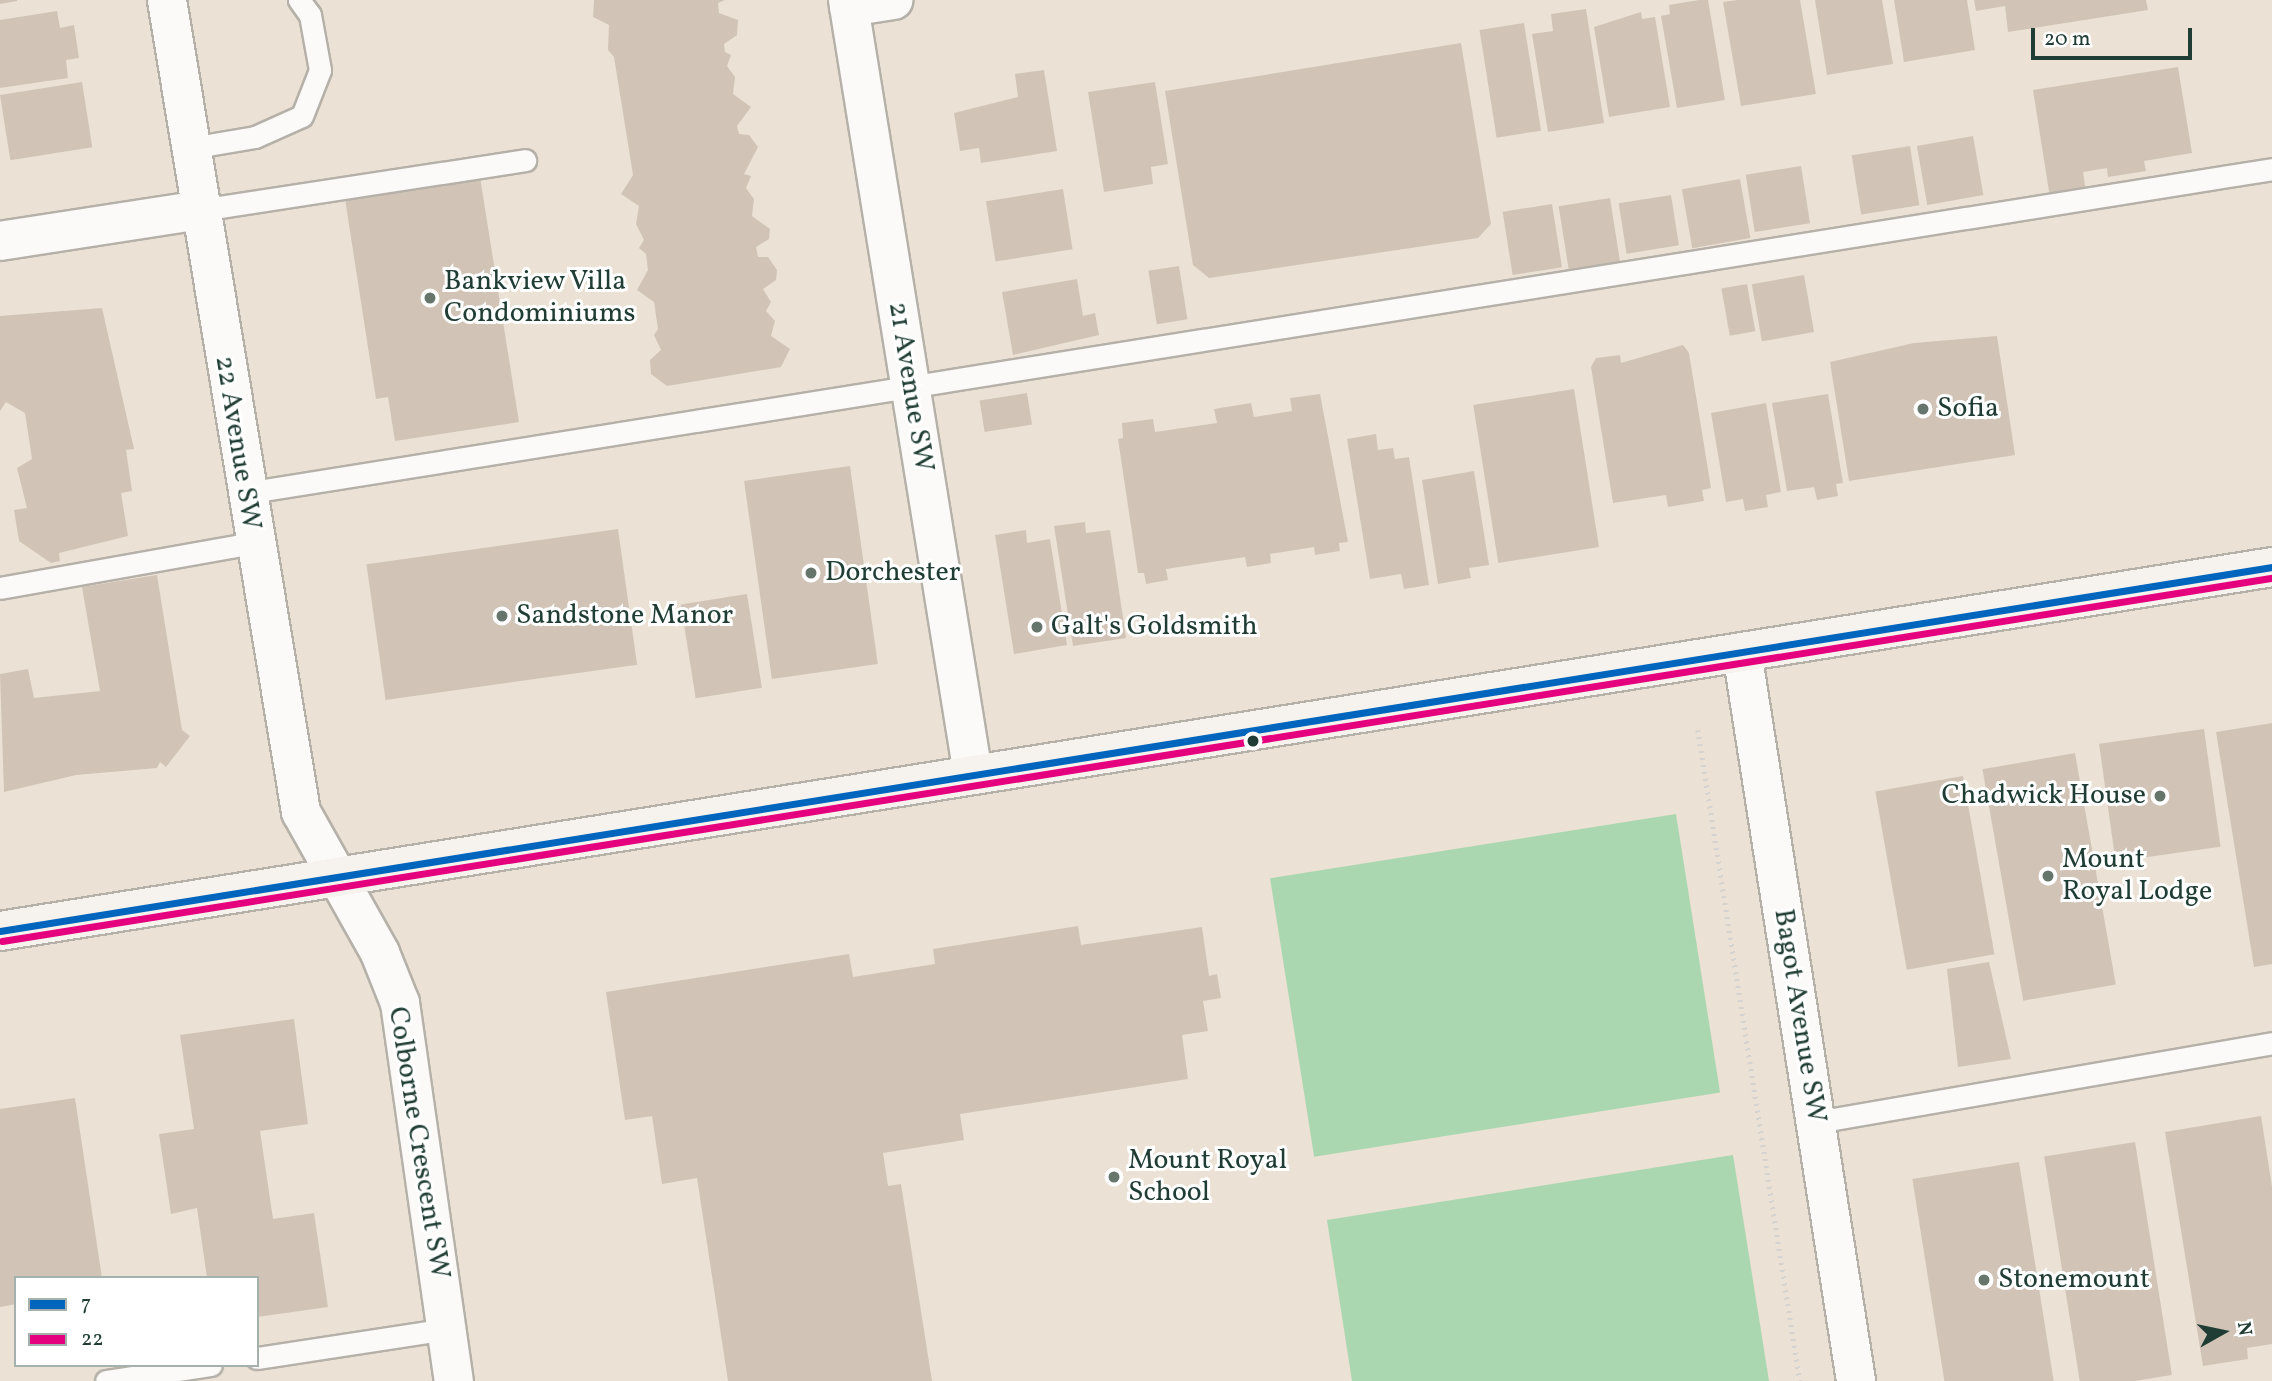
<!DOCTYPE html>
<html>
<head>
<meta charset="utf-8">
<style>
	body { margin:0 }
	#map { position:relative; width:2272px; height:1381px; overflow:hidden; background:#ebe1d4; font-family:Vollkorn,serif }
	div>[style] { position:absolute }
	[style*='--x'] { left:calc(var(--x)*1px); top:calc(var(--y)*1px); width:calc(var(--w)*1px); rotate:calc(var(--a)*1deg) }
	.green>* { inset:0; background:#abd7b0; transform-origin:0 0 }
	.building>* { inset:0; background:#d1c4b7; transform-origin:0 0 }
	.path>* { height:4.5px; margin-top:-2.25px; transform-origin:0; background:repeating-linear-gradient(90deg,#d4d3cf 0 2px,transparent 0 7px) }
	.roads { filter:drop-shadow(2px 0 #b5b1a9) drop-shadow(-2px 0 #b5b1a9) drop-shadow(0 2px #b5b1a9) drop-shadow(0 -2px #b5b1a9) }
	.lane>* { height:21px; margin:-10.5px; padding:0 10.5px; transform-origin:10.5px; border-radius:10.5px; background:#fcfaf9 }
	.street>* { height:38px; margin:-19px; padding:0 19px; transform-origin:19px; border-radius:19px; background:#fcfaf9 }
	.secondary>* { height:38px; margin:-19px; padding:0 19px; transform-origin:19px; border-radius:19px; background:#f6f2ee }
	.bus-1>* { height:7px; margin:-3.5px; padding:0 3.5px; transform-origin:3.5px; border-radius:3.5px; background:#0065bd }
	.bus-2>* { height:7px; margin:-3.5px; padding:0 3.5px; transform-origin:3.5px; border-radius:3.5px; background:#e5007d }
	.dots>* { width:19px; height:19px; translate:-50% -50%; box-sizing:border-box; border:4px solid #fff; border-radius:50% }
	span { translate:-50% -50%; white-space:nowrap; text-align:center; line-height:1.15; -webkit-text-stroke:6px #fff; paint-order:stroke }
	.poi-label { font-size:28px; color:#1f3d34 }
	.left { translate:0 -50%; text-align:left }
	.right { translate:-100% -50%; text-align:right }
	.street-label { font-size:28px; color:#1f3d34 }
	.legend { position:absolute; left:14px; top:1276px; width:245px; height:91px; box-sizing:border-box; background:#fff; border:2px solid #a5b1ae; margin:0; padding:9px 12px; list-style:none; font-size:21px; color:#1f3d34 }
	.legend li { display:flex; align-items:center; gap:14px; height:35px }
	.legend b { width:35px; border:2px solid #a5b1ae }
	.north { position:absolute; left:2188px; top:1297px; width:70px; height:70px; -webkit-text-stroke:5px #fff; paint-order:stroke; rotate:81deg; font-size:19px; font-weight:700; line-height:28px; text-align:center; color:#1f3d34 }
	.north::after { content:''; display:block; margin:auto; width:24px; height:32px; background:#1f3d34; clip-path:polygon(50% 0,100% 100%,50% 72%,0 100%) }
	.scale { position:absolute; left:2031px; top:28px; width:161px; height:32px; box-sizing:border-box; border:4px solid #1f3d34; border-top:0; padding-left:9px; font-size:21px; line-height:24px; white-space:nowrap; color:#1f3d34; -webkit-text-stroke:5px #fff; paint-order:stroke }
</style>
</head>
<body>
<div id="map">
	<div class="green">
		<div style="left:1676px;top:814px;width:282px;height:411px;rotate:81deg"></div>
		<div style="clip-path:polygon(1733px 1155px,1769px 1381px,1352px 1381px,1327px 1220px)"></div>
	</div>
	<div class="building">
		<div style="clip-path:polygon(0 0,17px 0,17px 1px,0 4px)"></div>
		<div style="clip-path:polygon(594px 0,725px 0,718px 3px,719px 13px,738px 20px,737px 35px,724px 44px,725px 52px,731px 55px,727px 66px,735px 77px,733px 94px,751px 107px,737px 126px,739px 134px,749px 135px,758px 147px,744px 174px,751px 176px,746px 188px,754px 199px,752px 216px,770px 229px,769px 239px,756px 247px,758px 257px,768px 257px,777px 270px,776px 280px,763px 289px,771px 302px,766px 311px,775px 321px,771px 336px,790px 349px,781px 367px,667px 386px,651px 374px,650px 360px,661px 350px,654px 335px,658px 329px,654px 302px,637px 290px,648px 270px,646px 254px,639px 248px,644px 240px,636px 224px,639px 206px,621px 194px,633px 175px,614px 57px,608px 50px,609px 25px,593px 17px)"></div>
		<div style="clip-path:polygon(1699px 0,1708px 0,1725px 100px,1677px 108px,1661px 16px,1670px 14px,1669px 5px)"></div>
		<div style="clip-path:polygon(1737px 0,1800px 0,1816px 94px,1741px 106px,1723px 2px)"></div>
		<div style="clip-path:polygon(1815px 0,1882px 0,1893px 64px,1827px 75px)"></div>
		<div style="clip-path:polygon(1894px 0,1967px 0,1975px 50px,1904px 62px)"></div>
		<div style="clip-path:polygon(1974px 0,2146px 0,2148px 10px,2008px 32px,2005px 6px,1976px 11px)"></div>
		<div style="clip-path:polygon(1586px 9px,1604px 123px,1548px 132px,1532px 34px,1553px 31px,1551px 14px)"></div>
		<div style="clip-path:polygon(57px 11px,60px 28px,74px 25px,79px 58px,66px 60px,68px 78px,0 88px,0 20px)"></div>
		<div style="clip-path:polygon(1641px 12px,1642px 19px,1655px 17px,1670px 107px,1609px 117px,1594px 27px)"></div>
		<div style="left:1524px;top:23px;width:109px;height:45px;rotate:81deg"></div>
		<div style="clip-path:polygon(1461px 43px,1491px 224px,1478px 238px,1209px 278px,1193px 265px,1165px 91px)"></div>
		<div style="clip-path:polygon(2178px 67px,2192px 153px,2144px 161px,2146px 171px,2108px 177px,2107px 168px,2083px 172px,2086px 192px,2050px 198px,2033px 90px)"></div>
		<div style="clip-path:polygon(1044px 70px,1057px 151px,981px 163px,979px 148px,960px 151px,954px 113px,1018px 97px,1015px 74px)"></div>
		<div style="left:82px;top:82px;width:66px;height:83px;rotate:81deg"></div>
		<div style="clip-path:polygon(1155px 82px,1168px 164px,1151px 167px,1153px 184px,1104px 192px,1088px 92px)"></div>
		<div style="left:1973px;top:136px;width:60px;height:57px;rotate:80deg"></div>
		<div style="left:1910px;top:146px;width:60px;height:59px;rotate:81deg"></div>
		<div style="left:1801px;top:166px;width:58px;height:56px;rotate:81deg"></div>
		<div style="clip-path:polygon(480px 177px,519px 422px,395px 441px,388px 397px,376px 399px,345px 199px)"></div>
		<div style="left:1740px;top:179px;width:60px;height:59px;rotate:80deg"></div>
		<div style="left:1063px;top:189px;width:61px;height:78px;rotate:81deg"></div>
		<div style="left:1671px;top:195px;width:51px;height:53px;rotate:81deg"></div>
		<div style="left:1610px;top:198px;width:65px;height:52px;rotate:81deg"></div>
		<div style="left:1552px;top:204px;width:64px;height:50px;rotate:81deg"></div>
		<div style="left:1179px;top:266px;width:54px;height:31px;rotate:81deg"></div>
		<div style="left:1804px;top:275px;width:58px;height:53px;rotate:80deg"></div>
		<div style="clip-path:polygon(1077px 279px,1083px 316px,1095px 313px,1099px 335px,1013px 355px,1002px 292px)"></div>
		<div style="left:1747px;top:284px;width:48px;height:26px;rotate:80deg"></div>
		<div style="clip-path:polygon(102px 308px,134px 449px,126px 450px,132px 491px,121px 493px,128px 536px,59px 553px,60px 561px,51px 563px,19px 541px,14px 510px,27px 508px,17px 468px,32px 459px,25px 413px,6px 402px,0 411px,0 316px)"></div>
		<div style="clip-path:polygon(1997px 336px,2015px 455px,1849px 481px,1830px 362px,1914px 343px)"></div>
		<div style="clip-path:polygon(1683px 345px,1689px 353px,1711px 488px,1702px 490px,1704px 501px,1668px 507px,1666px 495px,1613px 503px,1591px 367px,1596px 358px,1620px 355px,1621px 363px)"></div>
		<div style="left:1574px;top:389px;width:160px;height:102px;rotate:81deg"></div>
		<div style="left:1027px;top:393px;width:32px;height:48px;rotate:81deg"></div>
		<div style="clip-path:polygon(1320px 394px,1348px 542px,1339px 543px,1340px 551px,1315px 555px,1314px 547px,1270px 554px,1271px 563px,1247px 567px,1245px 557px,1166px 569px,1168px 580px,1146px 584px,1144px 573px,1138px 573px,1118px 439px,1123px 438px,1122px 423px,1153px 419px,1155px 432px,1217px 423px,1214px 409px,1251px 403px,1254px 417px,1292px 411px,1290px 398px)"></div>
		<div style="clip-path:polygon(1828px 394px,1843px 483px,1836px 484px,1838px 496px,1817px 500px,1814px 487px,1787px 491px,1772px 403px)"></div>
		<div style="clip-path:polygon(1766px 403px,1781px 492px,1766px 495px,1768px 507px,1745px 511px,1743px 499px,1726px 502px,1711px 413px)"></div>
		<div style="clip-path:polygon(1376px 434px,1378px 450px,1393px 448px,1395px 459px,1409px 457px,1429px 585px,1404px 589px,1401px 574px,1370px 579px,1347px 439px)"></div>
		<div style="left:850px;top:466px;width:200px;height:107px;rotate:82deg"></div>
		<div style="clip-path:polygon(1474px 471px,1489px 565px,1469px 568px,1471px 578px,1438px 584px,1422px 480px)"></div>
		<div style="clip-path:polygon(1085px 522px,1086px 533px,1110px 530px,1126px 638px,1073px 646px,1054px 526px)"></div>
		<div style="left:618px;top:529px;width:137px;height:254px;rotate:82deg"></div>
		<div style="clip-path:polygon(1026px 530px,1027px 543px,1050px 539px,1067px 645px,1014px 654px,995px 535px)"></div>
		<div style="clip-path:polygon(157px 575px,182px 730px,190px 736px,166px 767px,160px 762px,157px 768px,76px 775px,4px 792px,0 674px,28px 669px,34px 698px,100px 691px,82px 587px)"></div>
		<div style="left:747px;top:594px;width:95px;height:67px;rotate:81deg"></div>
		<div style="clip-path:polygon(2272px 723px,2272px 964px,2254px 967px,2216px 732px)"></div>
		<div style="left:2204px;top:729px;width:119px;height:106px;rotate:82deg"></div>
		<div style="left:2075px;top:753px;width:235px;height:94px;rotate:80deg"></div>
		<div style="left:1963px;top:776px;width:181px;height:89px;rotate:80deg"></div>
		<div style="clip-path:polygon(1078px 926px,1081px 945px,1202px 927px,1209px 976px,1217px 974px,1221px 998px,1203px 1001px,1208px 1031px,1182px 1035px,1188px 1079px,960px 1114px,964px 1140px,883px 1153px,888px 1186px,901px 1184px,932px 1381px,728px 1381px,697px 1178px,662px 1184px,652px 1116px,625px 1120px,606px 992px,849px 954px,853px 977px,935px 964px,933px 949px)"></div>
		<div style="clip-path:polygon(1989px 962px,2011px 1059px,1958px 1067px,1947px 969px)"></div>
		<div style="clip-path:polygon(294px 1019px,308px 1124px,260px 1131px,273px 1219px,314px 1213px,328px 1307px,257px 1317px,257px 1278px,207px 1278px,197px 1208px,171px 1214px,159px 1134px,194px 1129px,180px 1035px)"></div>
		<div style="clip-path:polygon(75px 1098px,102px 1278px,16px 1278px,16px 1304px,0 1307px,0 1109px)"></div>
		<div style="clip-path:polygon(2261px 1116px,2272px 1187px,2272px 1344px,2247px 1348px,2248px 1359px,2203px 1366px,2165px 1132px)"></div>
		<div style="left:2135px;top:1142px;width:236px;height:92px;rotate:81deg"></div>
		<div style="left:2019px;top:1162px;width:222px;height:108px;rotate:81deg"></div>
	</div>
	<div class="path">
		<div style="--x:1698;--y:730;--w:659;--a:81.1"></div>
	</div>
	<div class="roads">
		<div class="lane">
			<div style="--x:190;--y:148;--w:66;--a:-9.6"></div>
			<div style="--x:255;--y:137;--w:51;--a:-24.1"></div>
			<div style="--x:302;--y:116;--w:49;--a:-68.6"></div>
			<div style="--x:320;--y:70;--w:56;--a:-100.3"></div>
			<div style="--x:310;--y:15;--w:19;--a:-126"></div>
			<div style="--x:200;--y:210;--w:329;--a:-8.7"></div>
			<div style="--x:245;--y:493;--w:2053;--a:-9.08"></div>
			<div style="--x:0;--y:588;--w:257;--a:-10.1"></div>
			<div style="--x:1816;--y:1122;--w:463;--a:-9.8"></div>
			<div style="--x:257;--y:1358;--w:191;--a:-8.7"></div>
			<div style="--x:106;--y:1381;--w:106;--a:-8.7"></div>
		</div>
		<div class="street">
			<div style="--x:167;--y:0;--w:823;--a:80.63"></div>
			<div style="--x:301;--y:812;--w:162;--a:60.7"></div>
			<div style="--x:380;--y:953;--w:54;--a:68.2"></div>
			<div style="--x:400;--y:1003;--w:382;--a:81.9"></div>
			<div style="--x:848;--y:0;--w:784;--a:80.83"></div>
			<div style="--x:849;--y:7;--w:45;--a:-9"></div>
			<div style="--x:0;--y:241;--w:202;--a:-8.8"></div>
			<div style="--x:1742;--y:652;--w:738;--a:81.11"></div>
		</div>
		<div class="secondary">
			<div style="--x:0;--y:931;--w:2301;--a:-9.1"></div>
		</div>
	</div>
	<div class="bus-1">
		<div style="--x:0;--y:931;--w:2301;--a:-9.1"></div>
	</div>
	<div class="bus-2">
		<div style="--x:2;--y:941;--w:2299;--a:-9.09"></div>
	</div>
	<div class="dots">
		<div style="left:430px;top:298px;background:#66766c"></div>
		<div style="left:1923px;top:409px;background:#66766c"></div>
		<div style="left:811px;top:573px;background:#66766c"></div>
		<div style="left:502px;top:616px;background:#66766c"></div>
		<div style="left:1037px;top:627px;background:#66766c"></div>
		<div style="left:1253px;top:741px;background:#1f3d34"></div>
		<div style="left:2160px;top:796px;background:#66766c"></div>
		<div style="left:2048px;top:876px;background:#66766c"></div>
		<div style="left:1114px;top:1177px;background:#66766c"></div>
		<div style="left:1984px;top:1280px;background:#66766c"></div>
	</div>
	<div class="poi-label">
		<span class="left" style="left:444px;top:298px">Bankview Villa<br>Condominiums</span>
		<span class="left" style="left:1937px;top:409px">Sofia</span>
		<span class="left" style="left:825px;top:573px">Dorchester</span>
		<span class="left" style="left:516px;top:616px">Sandstone Manor</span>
		<span class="left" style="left:1051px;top:627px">Galt's Goldsmith</span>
		<span class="right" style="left:2146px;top:796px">Chadwick House</span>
		<span class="left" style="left:2062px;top:876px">Mount<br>Royal Lodge</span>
		<span class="left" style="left:1128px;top:1177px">Mount Royal<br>School</span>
		<span class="left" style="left:1998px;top:1280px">Stonemount</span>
	</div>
	<div class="street-label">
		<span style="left:910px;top:387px;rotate:81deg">21 Avenue SW</span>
		<span style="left:237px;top:443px;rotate:81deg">22 Avenue SW</span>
		<span style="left:1799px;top:1016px;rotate:81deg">Bagot Avenue SW</span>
		<span style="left:418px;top:1143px;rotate:81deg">Colborne Crescent SW</span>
	</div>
	<ul class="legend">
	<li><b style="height:9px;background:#0065bd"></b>7</li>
	<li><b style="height:9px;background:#e5007d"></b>22</li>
	</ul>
	<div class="north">N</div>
	<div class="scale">20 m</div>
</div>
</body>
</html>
